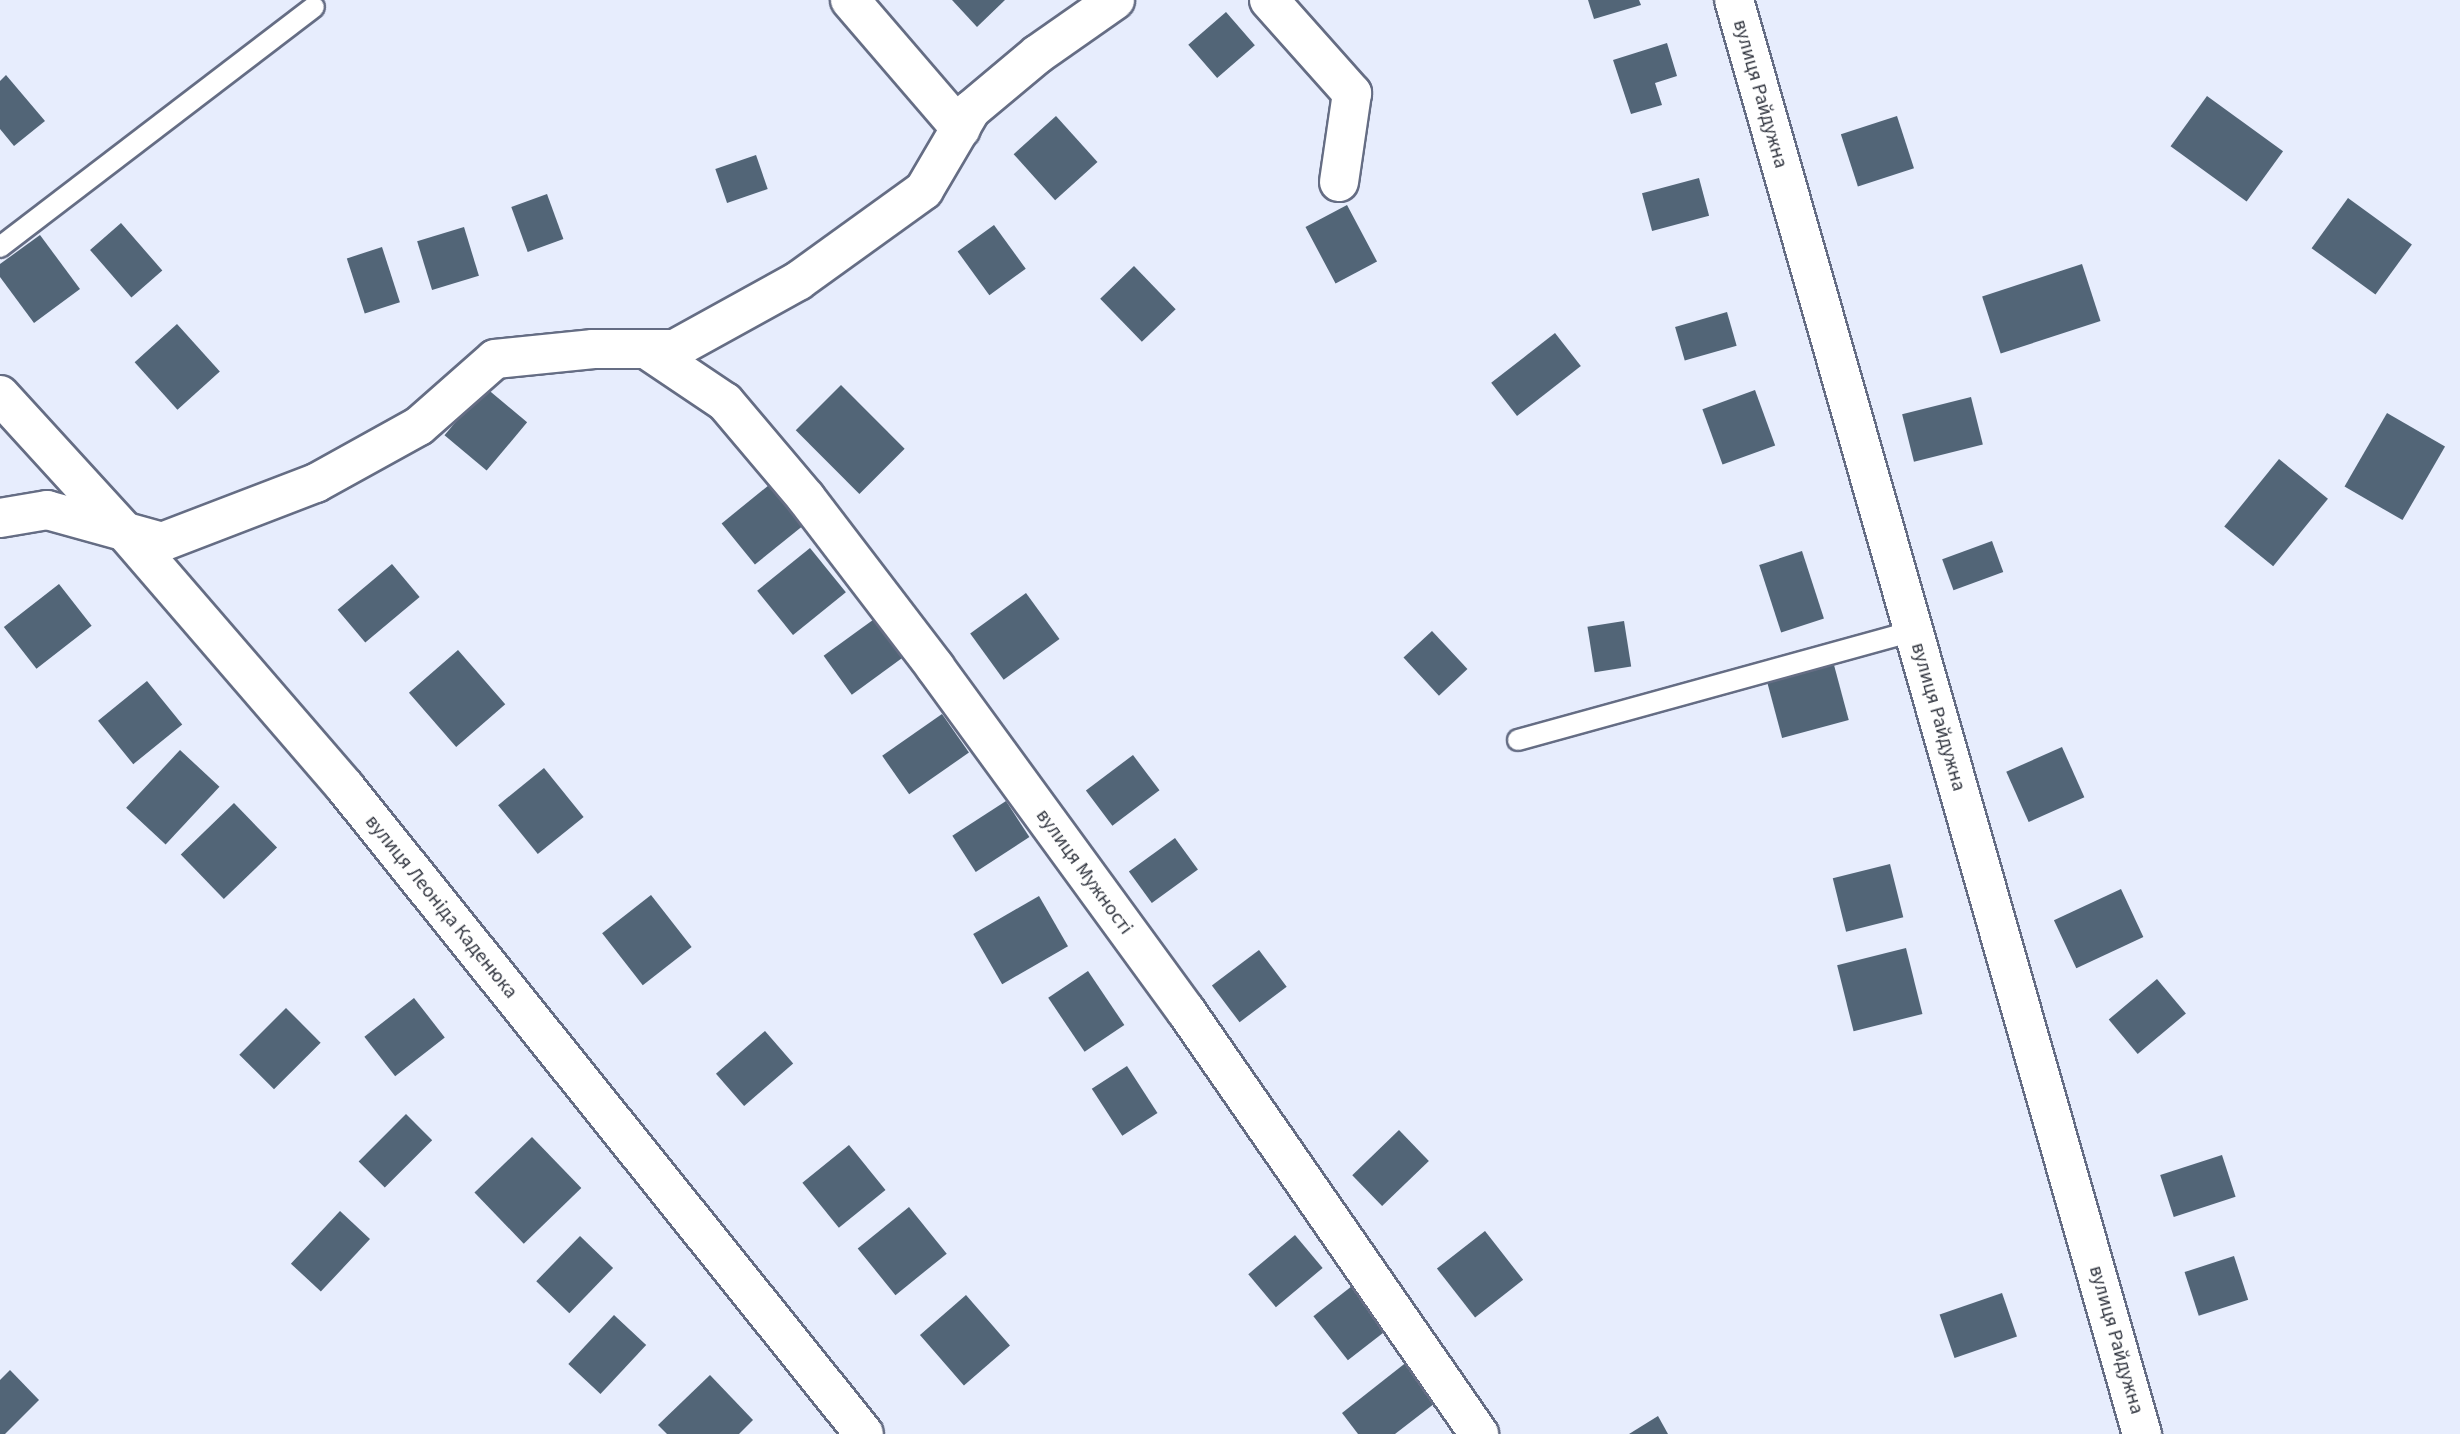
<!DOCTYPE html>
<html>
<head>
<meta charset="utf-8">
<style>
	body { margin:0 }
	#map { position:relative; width:2460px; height:1434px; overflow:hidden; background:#e7edfd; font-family:"Source Sans 3",sans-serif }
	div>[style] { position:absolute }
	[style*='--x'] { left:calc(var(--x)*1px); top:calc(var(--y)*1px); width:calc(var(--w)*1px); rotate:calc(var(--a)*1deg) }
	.building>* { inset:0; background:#526577; transform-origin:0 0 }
	.roads { filter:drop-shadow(2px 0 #656d84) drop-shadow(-2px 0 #656d84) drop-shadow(0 2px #656d84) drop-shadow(0 -2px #656d84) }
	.service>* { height:20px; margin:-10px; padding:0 10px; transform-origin:10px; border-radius:10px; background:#fff }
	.minor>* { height:38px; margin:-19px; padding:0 19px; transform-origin:19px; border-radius:19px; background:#fff }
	span { translate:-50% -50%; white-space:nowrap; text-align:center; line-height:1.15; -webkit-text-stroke:8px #fff; paint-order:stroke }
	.street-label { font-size:20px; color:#323640 }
</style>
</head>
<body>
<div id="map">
	<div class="building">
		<div style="clip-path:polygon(952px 0,1005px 0,977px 27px)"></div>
		<div style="clip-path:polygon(1588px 0,1639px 0,1641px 5px,1594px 19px)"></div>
		<div style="left:1226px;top:12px;width:44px;height:50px;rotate:49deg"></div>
		<div style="clip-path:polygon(1667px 43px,1677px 76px,1655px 83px,1662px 105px,1631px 114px,1613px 60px)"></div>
		<div style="clip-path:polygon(6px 75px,45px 121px,14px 146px,0 129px,0 81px)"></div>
		<div style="left:2207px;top:96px;width:94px;height:62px;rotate:36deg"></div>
		<div style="left:1056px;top:116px;width:62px;height:57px;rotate:48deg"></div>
		<div style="left:1897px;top:116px;width:55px;height:59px;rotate:72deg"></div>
		<div style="left:756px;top:155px;width:36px;height:43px;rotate:71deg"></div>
		<div style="left:1699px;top:178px;width:39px;height:59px;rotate:75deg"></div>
		<div style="left:547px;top:194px;width:48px;height:38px;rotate:70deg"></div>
		<div style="left:2348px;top:198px;width:79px;height:62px;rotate:36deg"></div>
		<div style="left:1347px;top:205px;width:64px;height:47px;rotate:62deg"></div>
		<div style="left:121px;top:223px;width:63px;height:41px;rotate:49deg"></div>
		<div style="left:994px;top:225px;width:54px;height:45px;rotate:54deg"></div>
		<div style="left:464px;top:227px;width:51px;height:49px;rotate:73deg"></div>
		<div style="clip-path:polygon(40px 235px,80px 289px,34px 323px,0 277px,0 264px)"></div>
		<div style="left:382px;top:247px;width:58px;height:37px;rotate:72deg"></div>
		<div style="left:2082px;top:264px;width:60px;height:105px;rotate:72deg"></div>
		<div style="left:1134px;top:266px;width:60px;height:47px;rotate:46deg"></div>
		<div style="left:1727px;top:312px;width:35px;height:54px;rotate:74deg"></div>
		<div style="left:177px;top:324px;width:64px;height:57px;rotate:48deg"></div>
		<div style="left:1555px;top:333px;width:42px;height:81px;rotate:52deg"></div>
		<div style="left:841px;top:385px;width:90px;height:64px;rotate:45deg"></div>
		<div style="left:485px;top:387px;width:55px;height:63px;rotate:40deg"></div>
		<div style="left:1755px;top:390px;width:59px;height:56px;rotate:70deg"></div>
		<div style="left:1971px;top:397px;width:49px;height:71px;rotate:76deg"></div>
		<div style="left:2387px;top:413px;width:67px;height:85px;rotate:30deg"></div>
		<div style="left:2279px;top:459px;width:63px;height:87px;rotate:39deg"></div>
		<div style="left:769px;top:485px;width:53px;height:61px;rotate:51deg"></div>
		<div style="left:1992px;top:541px;width:33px;height:53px;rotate:70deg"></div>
		<div style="left:810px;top:548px;width:57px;height:68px;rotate:51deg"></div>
		<div style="left:1802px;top:551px;width:71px;height:45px;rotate:72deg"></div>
		<div style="left:392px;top:564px;width:43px;height:71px;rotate:50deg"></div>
		<div style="left:59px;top:584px;width:53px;height:70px;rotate:52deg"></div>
		<div style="left:1026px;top:593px;width:57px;height:69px;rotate:54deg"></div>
		<div style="left:877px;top:617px;width:48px;height:66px;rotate:54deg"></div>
		<div style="left:1624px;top:621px;width:46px;height:37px;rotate:81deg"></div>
		<div style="left:1432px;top:631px;width:52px;height:39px;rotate:47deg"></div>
		<div style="left:458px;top:650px;width:72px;height:65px;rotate:49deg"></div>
		<div style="left:1834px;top:665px;width:57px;height:69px;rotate:75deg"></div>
		<div style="left:147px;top:681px;width:56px;height:63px;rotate:51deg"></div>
		<div style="left:942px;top:714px;width:47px;height:73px;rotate:55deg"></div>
		<div style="left:2062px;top:747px;width:55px;height:61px;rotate:66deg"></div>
		<div style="left:180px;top:750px;width:54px;height:79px;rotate:43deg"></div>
		<div style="left:1133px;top:755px;width:44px;height:59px;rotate:53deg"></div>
		<div style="left:544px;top:768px;width:63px;height:59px;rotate:51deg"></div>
		<div style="left:1006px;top:801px;width:43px;height:64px;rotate:57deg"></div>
		<div style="left:234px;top:803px;width:62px;height:74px;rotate:46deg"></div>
		<div style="left:1175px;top:838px;width:39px;height:57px;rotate:54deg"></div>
		<div style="left:1890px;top:864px;width:55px;height:59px;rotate:76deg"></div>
		<div style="left:2121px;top:889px;width:53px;height:74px;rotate:65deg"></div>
		<div style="left:651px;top:895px;width:66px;height:62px;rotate:52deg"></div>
		<div style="left:1039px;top:896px;width:58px;height:76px;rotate:60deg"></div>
		<div style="left:1906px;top:948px;width:68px;height:71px;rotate:76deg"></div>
		<div style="left:1259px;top:950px;width:46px;height:59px;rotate:53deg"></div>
		<div style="left:1088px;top:971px;width:65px;height:48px;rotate:56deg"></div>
		<div style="left:2157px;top:979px;width:45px;height:63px;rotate:50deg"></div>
		<div style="left:414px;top:998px;width:50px;height:63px;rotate:52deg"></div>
		<div style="left:286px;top:1008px;width:49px;height:66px;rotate:45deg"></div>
		<div style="left:765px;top:1031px;width:43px;height:65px;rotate:49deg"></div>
		<div style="left:1127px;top:1066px;width:56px;height:42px;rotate:57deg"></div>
		<div style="left:406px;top:1114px;width:37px;height:67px;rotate:45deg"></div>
		<div style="left:1399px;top:1130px;width:43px;height:65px;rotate:46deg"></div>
		<div style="left:532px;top:1137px;width:71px;height:80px;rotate:46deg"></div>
		<div style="left:849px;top:1145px;width:58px;height:60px;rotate:51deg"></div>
		<div style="left:2222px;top:1155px;width:44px;height:65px;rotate:72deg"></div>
		<div style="left:909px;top:1207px;width:60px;height:66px;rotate:51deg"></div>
		<div style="left:340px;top:1211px;width:41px;height:72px;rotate:43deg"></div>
		<div style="left:1485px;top:1231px;width:62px;height:61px;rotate:52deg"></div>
		<div style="left:1295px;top:1235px;width:43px;height:61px;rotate:50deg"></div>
		<div style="left:580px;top:1236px;width:46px;height:63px;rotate:44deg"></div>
		<div style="left:2234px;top:1256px;width:46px;height:52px;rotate:72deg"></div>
		<div style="left:1352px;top:1286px;width:56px;height:49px;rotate:52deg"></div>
		<div style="left:2002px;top:1293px;width:46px;height:66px;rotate:71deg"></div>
		<div style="left:966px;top:1295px;width:67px;height:61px;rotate:49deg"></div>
		<div style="left:614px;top:1315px;width:44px;height:67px;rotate:43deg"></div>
		<div style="clip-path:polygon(1408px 1361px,1439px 1400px,1395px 1434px,1358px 1434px,1342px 1413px)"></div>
		<div style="clip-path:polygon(10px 1370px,39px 1400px,5px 1434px,0 1434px,0 1380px)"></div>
		<div style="clip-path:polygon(710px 1375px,753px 1420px,739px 1434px,667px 1434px,658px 1425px)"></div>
		<div style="clip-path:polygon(1658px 1416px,1668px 1434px,1629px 1434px)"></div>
	</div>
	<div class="roads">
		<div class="service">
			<div style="--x:0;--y:247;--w:395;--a:-37.4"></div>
			<div style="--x:1518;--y:740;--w:411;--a:-15.4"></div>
		</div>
		<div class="minor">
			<div style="--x:850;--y:0;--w:170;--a:49.3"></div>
			<div style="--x:1269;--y:0;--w:125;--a:48.3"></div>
			<div style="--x:1352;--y:93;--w:90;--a:98.3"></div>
			<div style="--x:1734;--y:0;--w:1491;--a:74.12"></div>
			<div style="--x:646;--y:349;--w:95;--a:33.9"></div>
			<div style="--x:725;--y:402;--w:126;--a:49.8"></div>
			<div style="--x:806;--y:498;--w:213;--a:52.6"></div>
			<div style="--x:935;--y:667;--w:426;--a:53.9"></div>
			<div style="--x:1186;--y:1011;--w:515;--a:55.29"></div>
			<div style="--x:0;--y:395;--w:185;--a:47.6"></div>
			<div style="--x:125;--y:532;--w:337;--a:49.2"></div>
			<div style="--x:345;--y:787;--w:829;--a:51.26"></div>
			<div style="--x:0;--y:518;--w:48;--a:-9.7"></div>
			<div style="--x:47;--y:510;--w:119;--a:15.5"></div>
			<div style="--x:162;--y:542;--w:165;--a:-21"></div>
			<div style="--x:316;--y:483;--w:118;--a:-29"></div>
			<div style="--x:419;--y:426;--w:101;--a:-41.4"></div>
			<div style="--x:495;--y:359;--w:99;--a:-5.8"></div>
			<div style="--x:593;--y:349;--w:82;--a:0"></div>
			<div style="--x:675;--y:349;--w:141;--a:-28.9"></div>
			<div style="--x:798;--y:281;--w:155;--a:-35.8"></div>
			<div style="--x:924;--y:190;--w:93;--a:-59.6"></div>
			<div style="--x:971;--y:110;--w:87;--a:-39.9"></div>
			<div style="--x:1038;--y:54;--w:94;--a:-35"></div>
		</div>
	</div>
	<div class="street-label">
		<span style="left:1760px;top:94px;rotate:74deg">вулиця Райдужна</span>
		<span style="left:1938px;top:717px;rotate:74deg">вулиця Райдужна</span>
		<span style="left:1084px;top:872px;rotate:54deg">вулиця Мужності</span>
		<span style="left:441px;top:907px;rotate:51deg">вулиця Леоніда Каденюка</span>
		<span style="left:2116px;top:1340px;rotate:74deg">вулиця Райдужна</span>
	</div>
</div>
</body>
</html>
